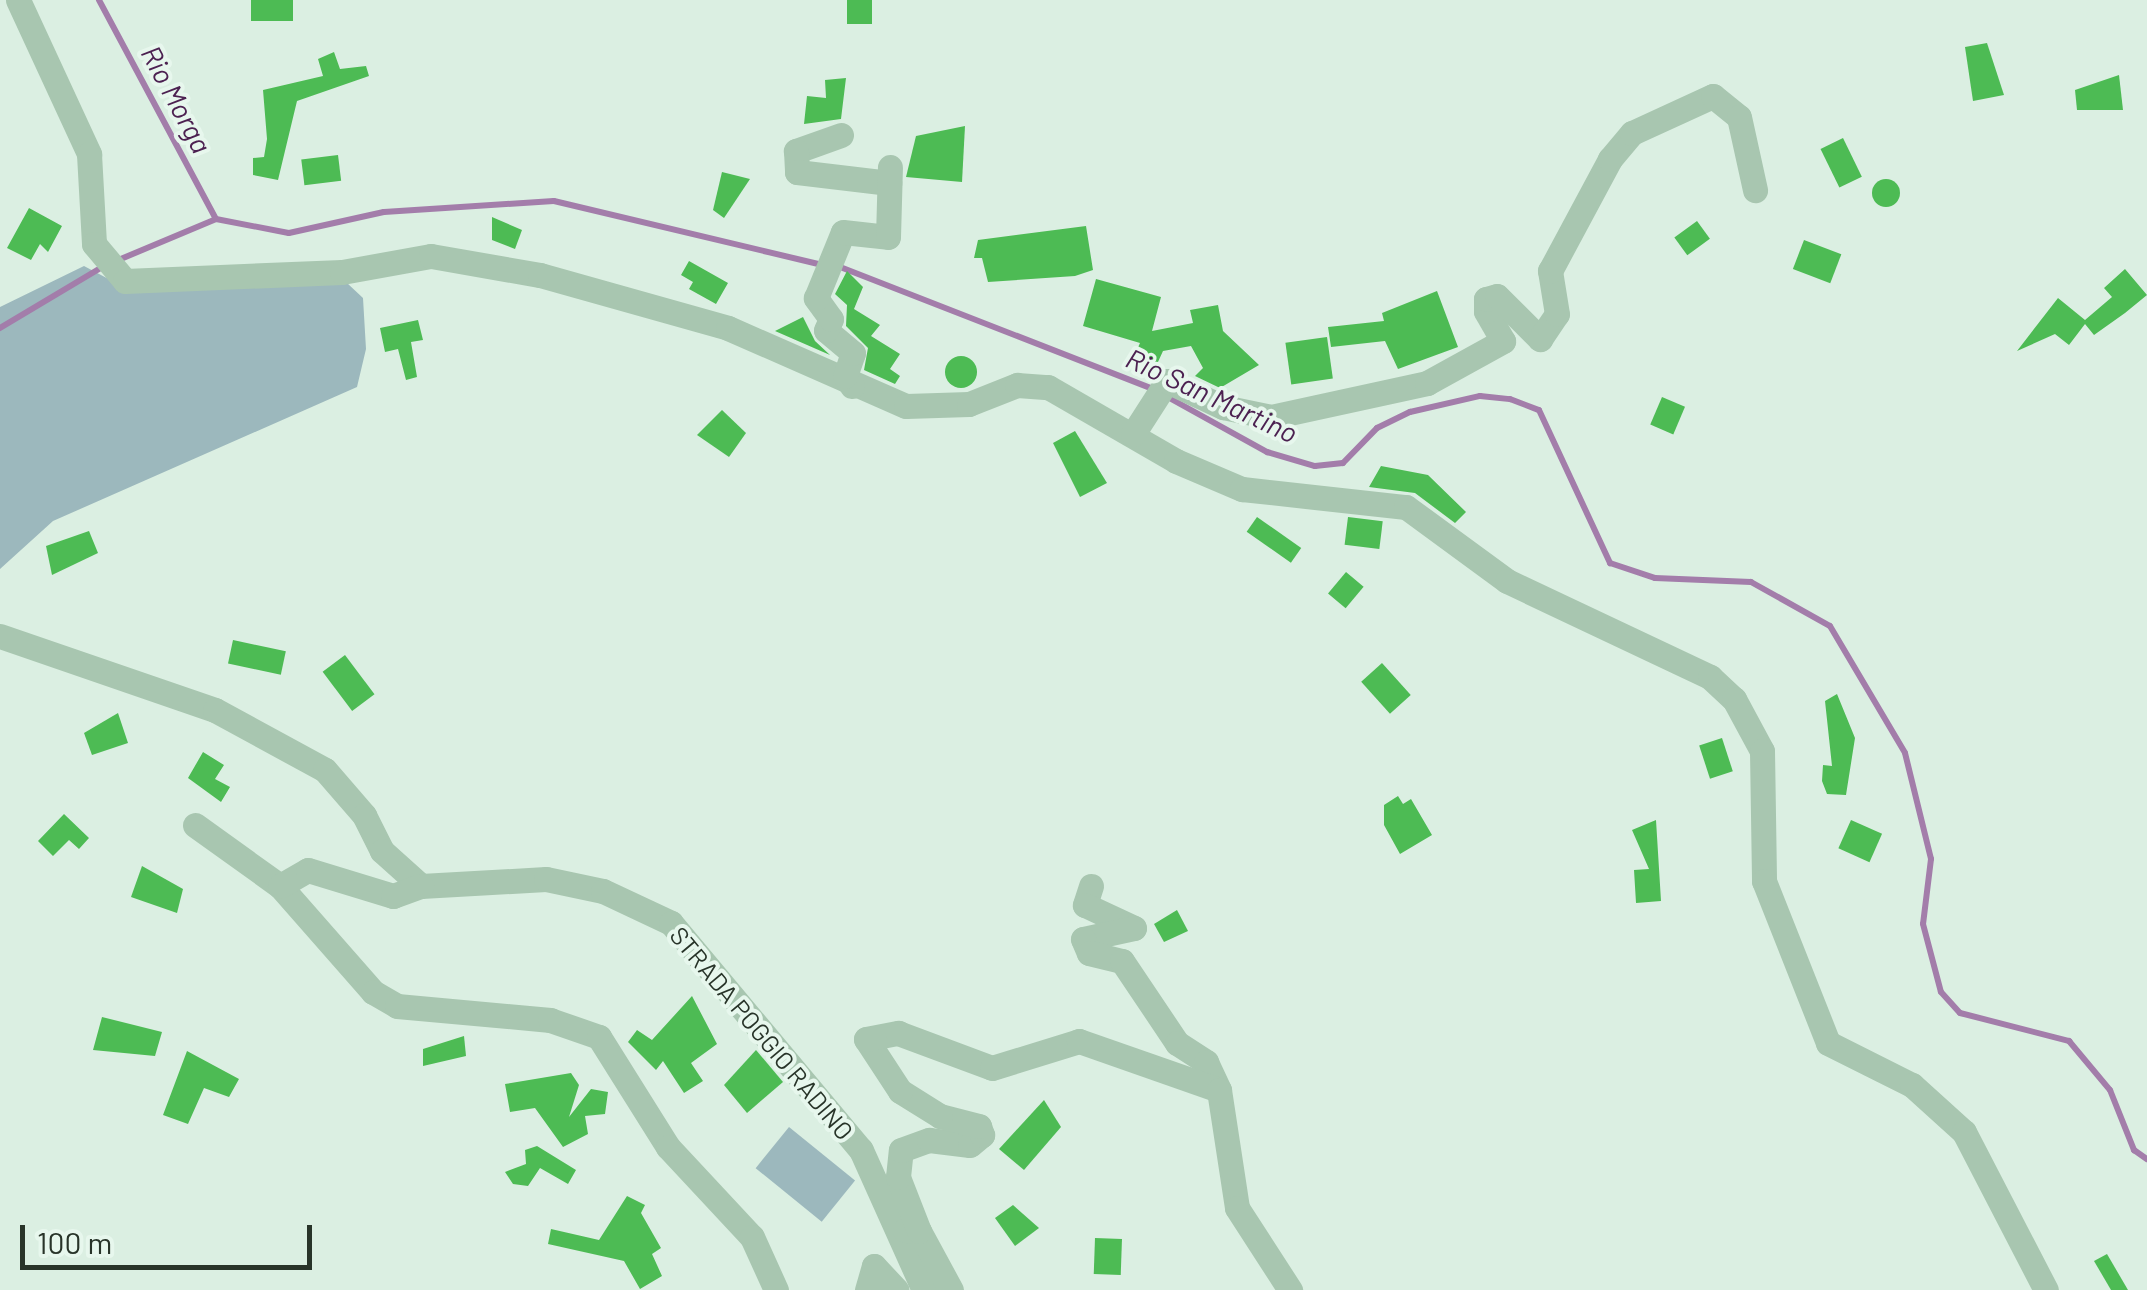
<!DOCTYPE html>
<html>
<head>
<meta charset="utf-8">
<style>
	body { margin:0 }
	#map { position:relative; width:2147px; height:1290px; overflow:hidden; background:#dbefe2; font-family:Barlow,sans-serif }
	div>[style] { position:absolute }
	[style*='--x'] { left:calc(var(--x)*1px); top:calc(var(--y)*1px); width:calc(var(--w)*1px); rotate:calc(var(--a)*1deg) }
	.green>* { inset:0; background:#9cb8bd; transform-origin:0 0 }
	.stream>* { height:6px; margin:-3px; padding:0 3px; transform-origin:3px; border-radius:3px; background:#a37daa }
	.building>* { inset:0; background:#4dbb54; transform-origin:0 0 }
	.round { border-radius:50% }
	.minor>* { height:25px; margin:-12.5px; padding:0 12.5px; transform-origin:12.5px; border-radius:12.5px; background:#a8c6b0 }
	span { translate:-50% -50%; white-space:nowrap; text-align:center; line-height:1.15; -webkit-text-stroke:8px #e7f7ed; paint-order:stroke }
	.street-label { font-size:25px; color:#283429 }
	.water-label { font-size:28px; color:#4c2151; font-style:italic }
	.scale { position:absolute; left:20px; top:1225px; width:292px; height:45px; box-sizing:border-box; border:5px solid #283429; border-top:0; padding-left:12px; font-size:30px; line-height:35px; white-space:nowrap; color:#283429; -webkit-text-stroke:8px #e7f7ed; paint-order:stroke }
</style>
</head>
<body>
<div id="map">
	<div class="green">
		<div style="clip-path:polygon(84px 266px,133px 292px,347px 283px,363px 298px,366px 349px,357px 387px,53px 521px,0 569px,0 307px)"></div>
		<div style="left:789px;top:1127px;width:85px;height:53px;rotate:39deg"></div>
	</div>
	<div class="stream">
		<div style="--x:99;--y:0;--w:248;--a:61.9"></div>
		<div style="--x:216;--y:219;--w:74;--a:10.9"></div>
		<div style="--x:289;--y:233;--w:97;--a:-12.5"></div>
		<div style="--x:384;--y:212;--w:170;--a:-3.7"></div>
		<div style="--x:554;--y:201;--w:276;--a:13.4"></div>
		<div style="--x:116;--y:261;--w:108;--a:-22.8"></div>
		<div style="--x:835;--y:265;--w:341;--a:21.3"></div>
		<div style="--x:0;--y:328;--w:121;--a:-30.8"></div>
		<div style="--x:1164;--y:395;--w:118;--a:29"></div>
		<div style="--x:1267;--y:452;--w:50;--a:16.3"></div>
		<div style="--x:1315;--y:466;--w:28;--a:-6"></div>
		<div style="--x:1343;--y:463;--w:49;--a:-45.8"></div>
		<div style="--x:1377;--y:428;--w:37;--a:-26"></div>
		<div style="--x:1410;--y:412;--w:72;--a:-12.9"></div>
		<div style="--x:1480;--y:396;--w:30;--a:6"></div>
		<div style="--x:1510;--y:399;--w:31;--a:21"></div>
		<div style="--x:1539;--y:410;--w:169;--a:65.1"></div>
		<div style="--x:1610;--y:563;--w:47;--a:18.4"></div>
		<div style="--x:1655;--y:578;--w:96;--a:2.4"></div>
		<div style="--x:1751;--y:582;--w:90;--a:29.1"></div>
		<div style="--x:1830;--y:626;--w:147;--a:59.4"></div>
		<div style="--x:1905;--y:753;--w:109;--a:76.2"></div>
		<div style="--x:1931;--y:859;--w:65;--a:97"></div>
		<div style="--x:1923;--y:924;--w:70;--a:75.2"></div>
		<div style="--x:1941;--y:992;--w:28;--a:48"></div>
		<div style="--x:1960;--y:1013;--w:113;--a:14.4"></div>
		<div style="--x:2069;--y:1041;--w:64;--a:50.1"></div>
		<div style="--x:2110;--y:1090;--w:65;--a:68.2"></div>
		<div style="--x:2134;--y:1150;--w:16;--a:35"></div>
	</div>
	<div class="building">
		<div style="left:251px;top:0;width:42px;height:21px"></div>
		<div style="left:847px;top:0;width:25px;height:24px"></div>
		<div style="clip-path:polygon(1987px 43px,2004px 95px,1973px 101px,1965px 47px)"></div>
		<div style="clip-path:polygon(334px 52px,340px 69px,366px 66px,369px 76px,297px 101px,278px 180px,253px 175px,253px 158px,264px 157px,267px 139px,263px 90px,323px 76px,318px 59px)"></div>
		<div style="clip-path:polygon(2119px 75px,2123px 110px,2077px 110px,2075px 90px)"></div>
		<div style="clip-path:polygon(846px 78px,841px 119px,804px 124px,807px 96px,826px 98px,825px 80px)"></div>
		<div style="clip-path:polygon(965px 126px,962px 182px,906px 177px,916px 136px)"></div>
		<div style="left:1843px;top:138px;width:43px;height:25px;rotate:64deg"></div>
		<div style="left:338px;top:155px;width:26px;height:37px;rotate:83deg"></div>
		<div style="clip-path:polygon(722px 172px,750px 179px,724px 218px,713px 210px)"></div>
		<div class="round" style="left:1872px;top:179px;width:28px;height:28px"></div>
		<div style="clip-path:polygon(29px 208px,62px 226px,48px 252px,40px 244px,31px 260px,7px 248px)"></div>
		<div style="clip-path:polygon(492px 217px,522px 230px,515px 249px,492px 240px)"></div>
		<div style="left:1697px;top:221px;width:22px;height:28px;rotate:54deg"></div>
		<div style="clip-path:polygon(1086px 226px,1093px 270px,1075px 276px,988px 282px,982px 258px,974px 258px,978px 240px)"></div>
		<div style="left:1804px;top:240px;width:40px;height:31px;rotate:21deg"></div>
		<div style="clip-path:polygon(689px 261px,728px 283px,716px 304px,689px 289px,693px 282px,681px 275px)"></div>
		<div style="clip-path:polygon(2125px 269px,2147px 295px,2125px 313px,2094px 335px,2085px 324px,2069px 345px,2055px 334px,2017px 351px,2058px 298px,2085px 320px,2112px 297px,2104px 288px)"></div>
		<div style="clip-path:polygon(847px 271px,863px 287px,854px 309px,880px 325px,871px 336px,900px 354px,890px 369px,900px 376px,895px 384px,864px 370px,868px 348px,846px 326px,847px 305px,835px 294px)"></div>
		<div style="clip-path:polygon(1096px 279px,1161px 297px,1152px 331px,1193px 323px,1190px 310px,1218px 305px,1223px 331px,1259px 365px,1220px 388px,1195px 376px,1203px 368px,1191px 346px,1163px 351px,1152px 375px,1139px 370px,1146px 358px,1135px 354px,1140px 343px,1083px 326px)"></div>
		<div style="clip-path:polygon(1437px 291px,1458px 347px,1398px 369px,1385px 341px,1331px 347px,1328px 327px,1384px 321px,1382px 313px)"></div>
		<div style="clip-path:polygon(803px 317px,815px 341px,830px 355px,775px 331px)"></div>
		<div style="clip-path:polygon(418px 320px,423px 340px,411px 342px,417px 377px,406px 380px,398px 349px,385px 352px,380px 328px)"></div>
		<div style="left:1327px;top:337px;width:42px;height:42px;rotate:82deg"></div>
		<div class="round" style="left:945px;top:356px;width:32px;height:32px"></div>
		<div style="left:1662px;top:397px;width:25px;height:30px;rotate:23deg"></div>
		<div style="clip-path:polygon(722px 410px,746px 433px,729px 457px,697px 435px)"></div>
		<div style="clip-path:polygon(1075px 431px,1107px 483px,1080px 497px,1053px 443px)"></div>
		<div style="clip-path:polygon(1381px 466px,1428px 475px,1466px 512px,1455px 523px,1415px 493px,1369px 487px)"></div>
		<div style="left:1257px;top:517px;width:54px;height:18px;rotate:35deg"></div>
		<div style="left:1348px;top:517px;width:35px;height:28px;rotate:7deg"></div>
		<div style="clip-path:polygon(89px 531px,98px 553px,52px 575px,46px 546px)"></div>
		<div style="left:1346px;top:572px;width:23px;height:28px;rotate:40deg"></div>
		<div style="left:233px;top:640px;width:54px;height:24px;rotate:12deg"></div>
		<div style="left:345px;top:655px;width:49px;height:28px;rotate:53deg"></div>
		<div style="left:1382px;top:663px;width:43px;height:28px;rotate:48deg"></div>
		<div style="clip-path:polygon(1837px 694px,1855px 738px,1846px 795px,1827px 794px,1822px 781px,1823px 765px,1832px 766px,1825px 701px)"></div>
		<div style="clip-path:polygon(118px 713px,128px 743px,92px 755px,84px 733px)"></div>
		<div style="left:1722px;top:738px;width:35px;height:24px;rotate:72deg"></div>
		<div style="clip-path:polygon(203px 752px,224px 765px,215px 779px,230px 787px,221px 802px,188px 778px)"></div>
		<div style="clip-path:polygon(1398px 796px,1403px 804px,1411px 799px,1432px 835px,1400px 854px,1384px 825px,1384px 805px)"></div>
		<div style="clip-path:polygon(64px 814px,89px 838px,79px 849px,69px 840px,53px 856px,38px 841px)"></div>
		<div style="clip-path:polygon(1656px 820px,1661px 901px,1636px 903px,1634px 870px,1649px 869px,1632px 830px)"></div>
		<div style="left:1851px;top:820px;width:34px;height:31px;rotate:24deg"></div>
		<div style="clip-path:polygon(142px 866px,183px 889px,177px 913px,131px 897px)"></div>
		<div style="clip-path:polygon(1177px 910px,1188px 931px,1164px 942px,1154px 924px)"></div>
		<div style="clip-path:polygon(692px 996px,717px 1044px,691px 1063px,703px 1081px,684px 1093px,663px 1061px,656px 1070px,628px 1042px,637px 1030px,652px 1040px)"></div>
		<div style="clip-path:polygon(102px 1017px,162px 1032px,155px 1056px,93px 1050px)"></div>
		<div style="clip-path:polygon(464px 1036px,466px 1056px,423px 1066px,423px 1049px)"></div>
		<div style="clip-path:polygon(756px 1050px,783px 1082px,747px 1113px,724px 1085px)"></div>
		<div style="clip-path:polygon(187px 1051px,239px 1079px,229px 1097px,204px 1088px,188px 1124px,163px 1115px)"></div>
		<div style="clip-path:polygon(571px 1073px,579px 1085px,569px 1117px,591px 1089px,608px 1092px,605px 1114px,585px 1116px,588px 1134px,563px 1147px,535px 1108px,510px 1112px,505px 1084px)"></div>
		<div style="clip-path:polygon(1044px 1100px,1061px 1127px,1024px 1170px,999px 1149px)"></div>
		<div style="clip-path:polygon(537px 1146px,576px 1170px,568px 1184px,540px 1168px,528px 1186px,513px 1184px,505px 1172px,526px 1164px,525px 1150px)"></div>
		<div style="clip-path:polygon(627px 1196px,645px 1205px,641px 1213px,661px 1248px,652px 1254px,662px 1276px,640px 1289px,624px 1261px,548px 1244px,551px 1229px,599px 1240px)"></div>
		<div style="clip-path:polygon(1013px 1205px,1039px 1228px,1015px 1246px,995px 1218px)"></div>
		<div style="left:1095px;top:1238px;width:27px;height:36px;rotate:2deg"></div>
		<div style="clip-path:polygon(2107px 1254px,2128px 1290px,2111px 1290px,2094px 1261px)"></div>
	</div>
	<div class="minor">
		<div style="--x:18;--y:0;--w:170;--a:65.2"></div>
		<div style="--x:89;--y:154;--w:90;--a:86.8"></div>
		<div style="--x:94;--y:244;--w:48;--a:50"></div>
		<div style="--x:125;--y:281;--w:217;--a:-2.4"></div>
		<div style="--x:342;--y:272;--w:90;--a:-10.2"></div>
		<div style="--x:431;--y:256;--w:111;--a:9.9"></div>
		<div style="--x:540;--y:275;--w:195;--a:15.7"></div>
		<div style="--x:728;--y:328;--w:194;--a:23.7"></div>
		<div style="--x:906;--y:406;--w:63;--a:-1.8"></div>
		<div style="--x:969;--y:404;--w:52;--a:-21.6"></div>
		<div style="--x:1017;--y:385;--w:31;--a:4"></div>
		<div style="--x:1048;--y:387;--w:148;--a:30"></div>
		<div style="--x:1176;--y:461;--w:72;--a:23"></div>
		<div style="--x:1242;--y:489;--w:165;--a:6.3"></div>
		<div style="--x:1406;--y:507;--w:125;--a:36.2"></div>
		<div style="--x:1507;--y:581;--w:225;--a:25.3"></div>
		<div style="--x:1710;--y:677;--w:33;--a:43"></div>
		<div style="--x:1734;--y:699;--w:59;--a:61.7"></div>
		<div style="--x:1762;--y:751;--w:130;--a:89.1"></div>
		<div style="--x:1764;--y:881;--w:174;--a:68.4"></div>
		<div style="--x:1828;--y:1043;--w:94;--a:26.6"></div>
		<div style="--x:1912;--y:1085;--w:70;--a:42.1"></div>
		<div style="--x:1964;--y:1132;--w:178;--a:62.6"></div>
		<div style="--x:841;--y:135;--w:48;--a:160.4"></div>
		<div style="--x:796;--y:151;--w:21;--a:87"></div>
		<div style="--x:797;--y:172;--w:93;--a:6.8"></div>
		<div style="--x:852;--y:386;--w:12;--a:-125"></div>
		<div style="--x:845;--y:376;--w:24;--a:-71"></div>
		<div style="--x:853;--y:353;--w:35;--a:-140"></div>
		<div style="--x:826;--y:330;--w:12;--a:-66"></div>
		<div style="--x:831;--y:319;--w:26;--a:-126"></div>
		<div style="--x:816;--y:298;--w:71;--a:-67.8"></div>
		<div style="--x:843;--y:232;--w:45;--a:6.3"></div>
		<div style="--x:888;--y:237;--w:70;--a:-88.4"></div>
		<div style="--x:1133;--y:434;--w:63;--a:-57.3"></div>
		<div style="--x:1167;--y:381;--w:62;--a:24.9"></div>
		<div style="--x:1223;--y:407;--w:49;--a:11.8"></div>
		<div style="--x:1271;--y:417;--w:160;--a:-12.3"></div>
		<div style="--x:1427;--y:383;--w:87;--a:-28.9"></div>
		<div style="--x:1503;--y:341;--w:34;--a:-120"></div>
		<div style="--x:1486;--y:311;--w:12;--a:-90"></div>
		<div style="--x:1486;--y:299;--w:11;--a:-15"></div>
		<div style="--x:1497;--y:296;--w:61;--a:45"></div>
		<div style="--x:1540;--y:339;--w:30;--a:-56"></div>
		<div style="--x:1557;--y:314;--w:44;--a:-99.2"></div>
		<div style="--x:1550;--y:271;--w:127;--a:-61.8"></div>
		<div style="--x:1610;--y:159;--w:34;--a:-50"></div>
		<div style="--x:1632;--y:133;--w:89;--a:-24.6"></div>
		<div style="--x:1713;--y:96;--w:33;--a:39"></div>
		<div style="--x:1739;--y:117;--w:75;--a:77.6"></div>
		<div style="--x:0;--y:636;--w:227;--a:19"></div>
		<div style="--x:215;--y:710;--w:125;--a:28.6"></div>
		<div style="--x:325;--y:770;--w:60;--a:49.1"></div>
		<div style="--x:364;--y:815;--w:40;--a:63.4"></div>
		<div style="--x:382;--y:851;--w:52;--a:41.9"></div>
		<div style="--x:421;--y:886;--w:125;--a:-3.2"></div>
		<div style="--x:546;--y:879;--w:58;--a:11.9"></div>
		<div style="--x:603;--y:891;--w:75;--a:25.2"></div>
		<div style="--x:671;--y:923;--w:296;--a:50.1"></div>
		<div style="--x:861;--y:1150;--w:154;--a:65.8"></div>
		<div style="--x:195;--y:825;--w:105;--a:35.7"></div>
		<div style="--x:280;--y:886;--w:141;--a:48.7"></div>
		<div style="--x:373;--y:992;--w:28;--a:30"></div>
		<div style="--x:397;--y:1006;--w:154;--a:5.2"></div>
		<div style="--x:550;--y:1020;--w:52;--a:19.1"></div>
		<div style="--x:599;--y:1037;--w:130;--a:57.9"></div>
		<div style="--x:668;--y:1147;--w:123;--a:47"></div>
		<div style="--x:752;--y:1237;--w:58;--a:65.6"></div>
		<div style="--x:280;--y:886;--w:32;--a:-30"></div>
		<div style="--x:308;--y:870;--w:89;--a:17"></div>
		<div style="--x:393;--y:896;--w:30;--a:-20"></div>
		<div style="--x:1091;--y:886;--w:20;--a:108"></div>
		<div style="--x:1085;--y:905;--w:54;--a:25.1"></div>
		<div style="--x:1134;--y:928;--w:52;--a:167.8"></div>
		<div style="--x:1083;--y:939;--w:15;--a:67"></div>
		<div style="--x:1089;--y:953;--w:34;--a:14"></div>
		<div style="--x:1122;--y:961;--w:99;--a:56.1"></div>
		<div style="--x:1177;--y:1043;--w:35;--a:33"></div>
		<div style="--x:1206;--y:1062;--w:31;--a:65"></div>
		<div style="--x:905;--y:1230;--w:14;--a:4"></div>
		<div style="--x:919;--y:1231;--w:67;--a:61.5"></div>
		<div style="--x:919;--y:1231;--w:58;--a:-111.3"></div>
		<div style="--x:898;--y:1177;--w:27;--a:-84"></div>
		<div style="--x:901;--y:1150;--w:30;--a:-20"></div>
		<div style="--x:929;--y:1140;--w:41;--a:7"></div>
		<div style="--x:970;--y:1145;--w:16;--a:-40"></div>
		<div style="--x:982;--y:1135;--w:9;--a:-108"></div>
		<div style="--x:979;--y:1126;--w:40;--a:-165.6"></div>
		<div style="--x:940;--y:1116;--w:47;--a:-148"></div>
		<div style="--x:900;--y:1091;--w:62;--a:-123.2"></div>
		<div style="--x:866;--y:1039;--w:33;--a:-11"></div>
		<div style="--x:898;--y:1033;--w:100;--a:20.4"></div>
		<div style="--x:992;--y:1068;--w:91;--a:-17.2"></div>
		<div style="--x:1079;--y:1041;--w:148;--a:19.3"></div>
		<div style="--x:1219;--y:1090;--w:119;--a:81.3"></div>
		<div style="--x:1237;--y:1208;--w:98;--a:57.1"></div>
		<div style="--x:867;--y:1290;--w:25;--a:-74"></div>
		<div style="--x:874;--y:1266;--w:33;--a:47"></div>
	</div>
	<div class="street-label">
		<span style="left:762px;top:1033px;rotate:50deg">STRADA POGGIO RADINO</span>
	</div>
	<div class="water-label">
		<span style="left:177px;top:99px;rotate:62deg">Rio Morga</span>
		<span style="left:1212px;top:395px;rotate:25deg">Rio San Martino</span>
	</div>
	<div class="scale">100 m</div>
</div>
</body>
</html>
